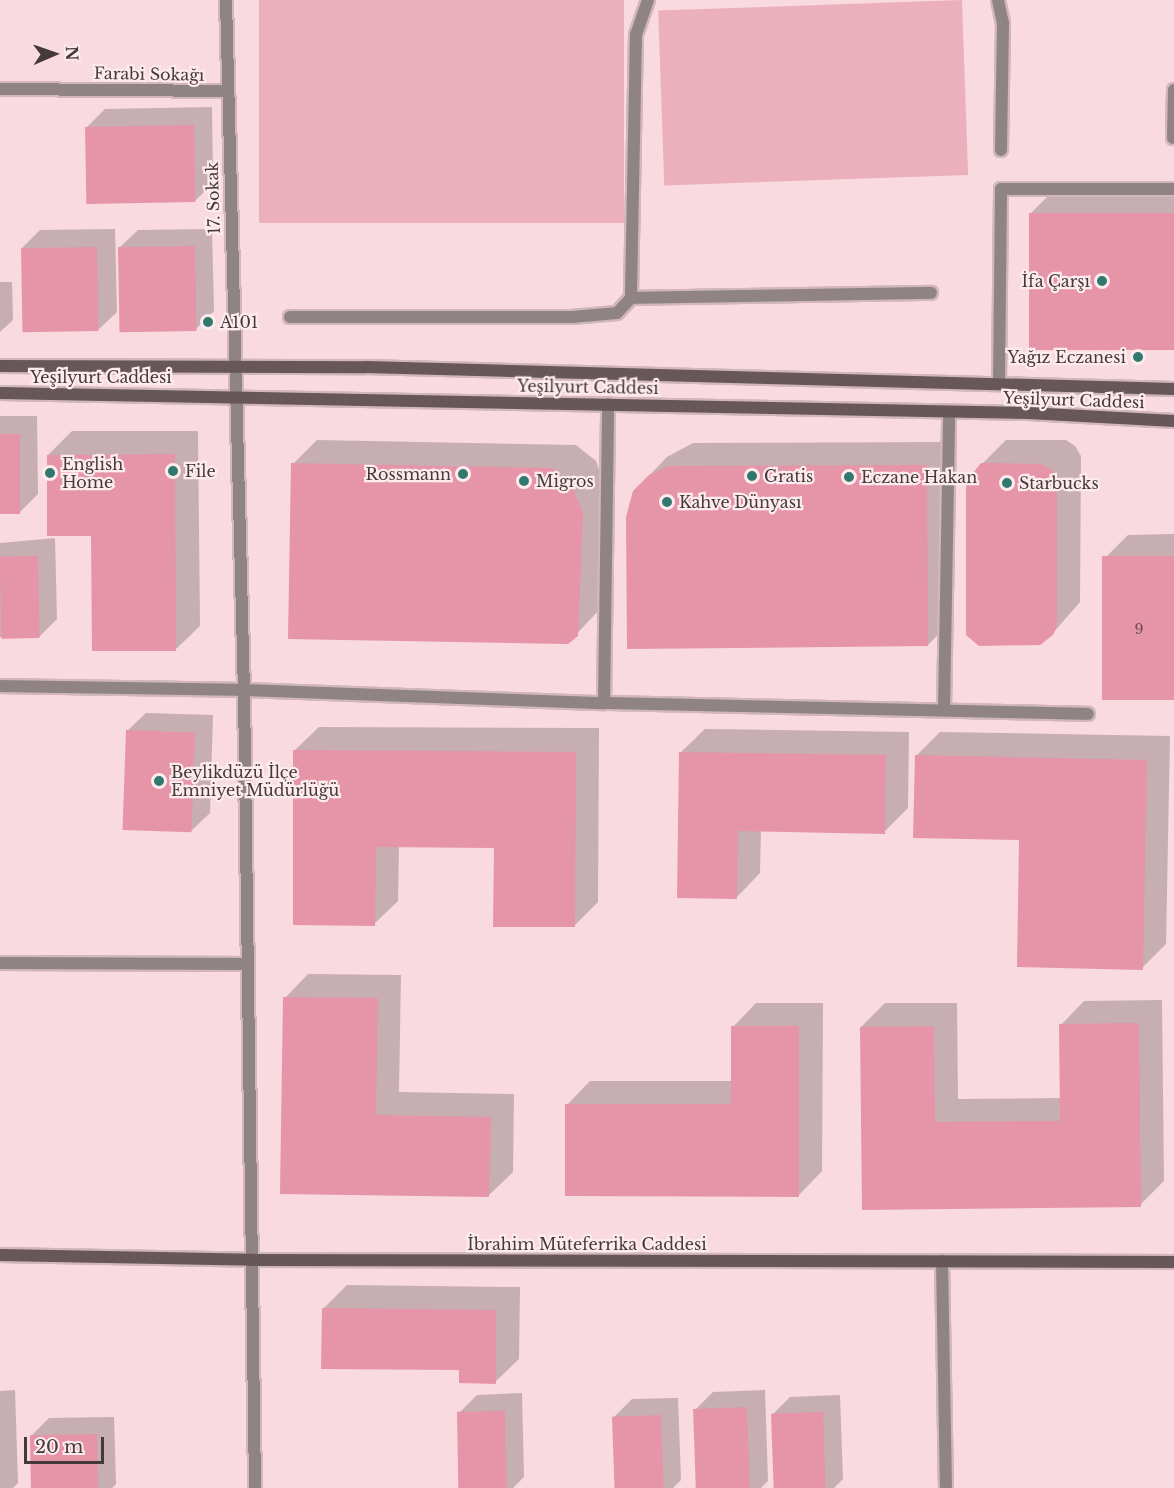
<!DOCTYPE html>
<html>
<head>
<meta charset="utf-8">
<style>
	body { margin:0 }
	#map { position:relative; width:1174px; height:1488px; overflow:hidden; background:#f8dae0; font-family:"Libre Baskerville",serif }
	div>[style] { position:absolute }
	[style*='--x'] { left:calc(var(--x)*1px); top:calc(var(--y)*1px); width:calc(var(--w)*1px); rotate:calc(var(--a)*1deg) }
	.green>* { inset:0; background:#ecafbc; transform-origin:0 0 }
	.shadow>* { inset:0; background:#0003 }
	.building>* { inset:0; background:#e694a8; transform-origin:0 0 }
	.roads { filter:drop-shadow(2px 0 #d1b7bc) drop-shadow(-2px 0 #d1b7bc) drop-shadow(0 2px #d1b7bc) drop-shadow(0 -2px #d1b7bc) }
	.lane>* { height:12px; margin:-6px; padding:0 6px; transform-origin:6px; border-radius:6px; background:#8f8385 }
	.street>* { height:12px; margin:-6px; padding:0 6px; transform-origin:6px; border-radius:6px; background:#8f8385 }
	.secondary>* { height:12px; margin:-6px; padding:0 6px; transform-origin:6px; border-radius:6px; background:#67565a }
	.dots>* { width:16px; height:16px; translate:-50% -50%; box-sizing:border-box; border:3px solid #fdebee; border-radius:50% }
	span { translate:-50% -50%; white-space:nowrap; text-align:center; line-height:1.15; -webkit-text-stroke:4.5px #fdebee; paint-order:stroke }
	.number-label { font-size:14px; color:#6d5057 }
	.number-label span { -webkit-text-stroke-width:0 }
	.street-label { font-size:16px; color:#45393c }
	.poi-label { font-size:16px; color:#45393c }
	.right { translate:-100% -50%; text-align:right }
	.left { translate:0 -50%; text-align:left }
	.north { position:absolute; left:24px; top:24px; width:60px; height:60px; -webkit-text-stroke:4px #fdebee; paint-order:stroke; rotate:88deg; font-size:16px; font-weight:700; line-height:24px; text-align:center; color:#45393c }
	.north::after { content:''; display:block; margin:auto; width:21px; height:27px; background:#45393c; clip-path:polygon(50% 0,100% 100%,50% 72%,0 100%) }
	.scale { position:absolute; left:24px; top:1437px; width:80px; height:27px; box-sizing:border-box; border:3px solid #45393c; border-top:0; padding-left:8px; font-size:18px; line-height:21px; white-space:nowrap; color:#45393c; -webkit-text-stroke:4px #fdebee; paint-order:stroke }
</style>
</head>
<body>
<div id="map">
	<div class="green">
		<div style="left:259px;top:0;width:365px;height:223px"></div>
		<div style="left:962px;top:0;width:175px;height:304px;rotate:88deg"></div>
	</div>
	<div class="shadow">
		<div style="clip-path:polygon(212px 107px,213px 183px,195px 201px,87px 127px,105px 109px)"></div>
		<div style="clip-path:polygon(1054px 190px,1174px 190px,1174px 348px,1030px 214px)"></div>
		<div style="clip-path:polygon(115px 229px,117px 312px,98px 330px,22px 248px,40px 230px)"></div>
		<div style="clip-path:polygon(212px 229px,214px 311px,196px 329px,119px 248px,138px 230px)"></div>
		<div style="clip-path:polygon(0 282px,12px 282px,13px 320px,0 332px)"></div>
		<div style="clip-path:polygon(0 416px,37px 416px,38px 494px,20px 512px,0 513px)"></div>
		<div style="clip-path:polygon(72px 431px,198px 431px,200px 626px,176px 649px,93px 534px,48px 455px)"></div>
		<div style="clip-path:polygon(317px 440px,576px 445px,596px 461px,606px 489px,603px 606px,568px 643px,293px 464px)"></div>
		<div style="clip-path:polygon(1006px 440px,1066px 440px,1075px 446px,1081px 456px,1080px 602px,1052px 634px,982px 464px)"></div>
		<div style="clip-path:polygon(950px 442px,951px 621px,928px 645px,628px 647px,629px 504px,643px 482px,667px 457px,693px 443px)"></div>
		<div style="clip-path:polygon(1174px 534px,1174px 699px,1104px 559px,1128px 535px)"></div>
		<div style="clip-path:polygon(55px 538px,57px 619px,39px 637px,0 637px,0 543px)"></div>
		<div style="clip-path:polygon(146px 713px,213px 715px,210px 813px,191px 831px,127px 731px)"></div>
		<div style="clip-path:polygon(319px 727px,599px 728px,598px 902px,574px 926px,495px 847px,399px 846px,398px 901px,374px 924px,295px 750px)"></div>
		<div style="clip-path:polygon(705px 729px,909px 732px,908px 808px,884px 832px,761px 830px,760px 873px,737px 897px,681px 752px)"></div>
		<div style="clip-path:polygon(940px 732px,1170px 736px,1166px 944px,1142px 968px,1021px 839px,916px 756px)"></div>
		<div style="clip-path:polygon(308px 974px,401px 975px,399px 1092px,514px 1094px,513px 1172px,489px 1195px,281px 1192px,285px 998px)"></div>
		<div style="clip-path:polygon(1162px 1000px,1164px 1181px,1140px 1205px,864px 1208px,861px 1027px,885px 1003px,957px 1003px,958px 1099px,1061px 1098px,1061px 1025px,1084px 1001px)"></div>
		<div style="clip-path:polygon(756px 1003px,823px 1003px,822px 1171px,799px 1195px,567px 1105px,590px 1081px,733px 1081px,733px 1027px)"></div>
		<div style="clip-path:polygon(347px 1285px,520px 1287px,519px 1359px,495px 1382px,323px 1309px)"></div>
		<div style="clip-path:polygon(15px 1390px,18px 1483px,13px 1488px,0 1488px,0 1391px)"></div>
		<div style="clip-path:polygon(765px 1390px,768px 1481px,761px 1488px,698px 1488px,695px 1410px,713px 1392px)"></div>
		<div style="clip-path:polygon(522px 1393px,524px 1477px,513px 1488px,461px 1488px,459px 1413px,477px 1395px)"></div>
		<div style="clip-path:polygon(840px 1395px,843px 1479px,834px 1488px,775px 1488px,772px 1415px,790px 1397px)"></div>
		<div style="clip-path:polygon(678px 1398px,681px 1480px,673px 1488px,616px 1488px,614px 1417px,632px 1399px)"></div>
		<div style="clip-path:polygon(114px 1417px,116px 1484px,112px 1488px,32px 1488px,31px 1436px,49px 1418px)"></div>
	</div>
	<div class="building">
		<div style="left:194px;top:125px;width:77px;height:109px;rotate:89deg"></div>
		<div style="left:1029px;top:213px;width:145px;height:137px"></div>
		<div style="left:195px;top:246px;width:85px;height:77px;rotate:89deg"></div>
		<div style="left:97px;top:247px;width:84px;height:76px;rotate:89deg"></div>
		<div style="left:0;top:434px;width:20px;height:80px"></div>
		<div style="clip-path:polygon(175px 454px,176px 651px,92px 651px,91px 536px,47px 536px,47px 455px)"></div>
		<div style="clip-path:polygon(291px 463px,552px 468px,572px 485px,583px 514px,578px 636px,568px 644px,288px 639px)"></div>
		<div style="clip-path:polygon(981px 463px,1041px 464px,1052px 470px,1057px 480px,1057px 626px,1053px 635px,1040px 645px,979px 646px,966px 635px,966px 482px)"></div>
		<div style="clip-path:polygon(927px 465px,928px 646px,627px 649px,626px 517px,633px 491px,649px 475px,668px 466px)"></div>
		<div style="left:38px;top:556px;width:82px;height:38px;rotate:89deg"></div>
		<div style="left:1174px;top:556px;width:144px;height:72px;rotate:90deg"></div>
		<div style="left:126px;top:730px;width:69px;height:100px;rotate:2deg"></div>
		<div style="clip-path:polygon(293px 750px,576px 752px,575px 927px,493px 927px,494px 848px,376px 847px,375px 926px,293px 925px)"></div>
		<div style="clip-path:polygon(679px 752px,886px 755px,885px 834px,738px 831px,737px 899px,677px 898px)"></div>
		<div style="clip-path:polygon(915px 755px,1147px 760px,1143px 970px,1017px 967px,1019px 840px,913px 838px)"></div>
		<div style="clip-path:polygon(283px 997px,378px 998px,376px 1115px,491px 1117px,489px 1197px,280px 1194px)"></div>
		<div style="clip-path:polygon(1139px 1023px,1141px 1207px,862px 1210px,860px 1027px,934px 1026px,935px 1122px,1060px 1121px,1059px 1024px)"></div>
		<div style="clip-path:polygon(731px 1026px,799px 1026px,799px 1197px,565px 1196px,565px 1104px,731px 1104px)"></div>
		<div style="clip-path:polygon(322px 1308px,496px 1310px,496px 1384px,459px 1383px,459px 1370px,321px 1369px)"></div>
		<div style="left:747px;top:1407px;width:81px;height:54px;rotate:88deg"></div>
		<div style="left:505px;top:1411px;width:77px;height:48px;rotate:89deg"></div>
		<div style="left:823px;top:1412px;width:76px;height:52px;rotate:88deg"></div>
		<div style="left:661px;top:1415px;width:73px;height:49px;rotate:88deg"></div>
		<div style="left:97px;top:1434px;width:54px;height:67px;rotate:89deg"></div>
	</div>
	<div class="roads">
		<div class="lane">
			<div style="--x:1173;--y:138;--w:48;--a:-88.8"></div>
			<div style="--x:244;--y:690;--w:360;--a:2.1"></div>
			<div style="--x:604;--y:703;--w:484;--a:1.3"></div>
			<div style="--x:604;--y:703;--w:299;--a:-89.2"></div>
			<div style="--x:944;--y:710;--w:297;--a:-89"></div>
		</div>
		<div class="street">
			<div style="--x:226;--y:0;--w:690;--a:88.51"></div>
			<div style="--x:244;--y:690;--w:798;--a:89.21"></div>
			<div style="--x:648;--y:0;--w:36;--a:109"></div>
			<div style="--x:636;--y:34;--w:264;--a:91.1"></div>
			<div style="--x:631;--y:298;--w:300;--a:-1"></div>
			<div style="--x:998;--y:0;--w:24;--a:78"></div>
			<div style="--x:1003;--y:23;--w:127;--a:90.9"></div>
			<div style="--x:0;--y:89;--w:226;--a:0.5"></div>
			<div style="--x:290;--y:317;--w:282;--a:0"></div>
			<div style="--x:572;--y:317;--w:45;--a:-5.1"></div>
			<div style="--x:617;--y:313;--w:21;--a:-47"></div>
			<div style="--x:999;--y:383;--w:194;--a:-89.4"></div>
			<div style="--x:1001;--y:189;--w:173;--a:0"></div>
			<div style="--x:0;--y:686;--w:244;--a:0.9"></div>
			<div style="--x:0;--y:963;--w:246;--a:0.2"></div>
			<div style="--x:942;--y:1261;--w:227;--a:89"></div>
		</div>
		<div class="secondary">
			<div style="--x:0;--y:366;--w:366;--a:0.2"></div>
			<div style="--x:366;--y:367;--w:808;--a:1.56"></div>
			<div style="--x:0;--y:393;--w:1028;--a:1.11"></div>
			<div style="--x:1028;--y:413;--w:146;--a:3.1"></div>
			<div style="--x:0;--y:1255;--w:253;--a:1.1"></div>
			<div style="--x:253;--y:1260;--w:921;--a:0.12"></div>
		</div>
	</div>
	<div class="dots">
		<div style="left:1102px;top:281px;background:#31786f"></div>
		<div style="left:208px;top:322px;background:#31786f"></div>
		<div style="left:1138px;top:357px;background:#31786f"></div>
		<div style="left:173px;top:471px;background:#31786f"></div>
		<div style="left:50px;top:473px;background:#31786f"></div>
		<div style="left:463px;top:474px;background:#31786f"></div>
		<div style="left:752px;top:476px;background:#31786f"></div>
		<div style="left:849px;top:477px;background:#31786f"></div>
		<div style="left:524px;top:481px;background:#31786f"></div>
		<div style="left:1007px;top:483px;background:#31786f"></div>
		<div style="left:667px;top:502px;background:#31786f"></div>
		<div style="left:159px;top:781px;background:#31786f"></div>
	</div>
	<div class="number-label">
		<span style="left:1139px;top:629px">9</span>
	</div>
	<div class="street-label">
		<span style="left:149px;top:74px;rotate:1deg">Farabi Sokağı</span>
		<span style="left:213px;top:198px;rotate:-92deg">17. Sokak</span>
		<span style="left:101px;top:377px">Yeşilyurt Caddesi</span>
		<span style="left:588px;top:387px;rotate:1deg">Yeşilyurt Caddesi</span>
		<span style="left:1074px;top:400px;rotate:2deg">Yeşilyurt Caddesi</span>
		<span style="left:587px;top:1244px">İbrahim Müteferrika Caddesi</span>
	</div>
	<div class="poi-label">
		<span class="right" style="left:1090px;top:281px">İfa Çarşı</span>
		<span class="left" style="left:220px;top:322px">A101</span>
		<span class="right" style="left:1126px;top:357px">Yağız Eczanesi</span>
		<span class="left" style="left:62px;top:473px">English<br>Home</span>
		<span class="left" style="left:185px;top:471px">File</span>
		<span class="right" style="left:451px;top:474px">Rossmann</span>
		<span class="left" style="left:764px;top:476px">Gratis</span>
		<span class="left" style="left:861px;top:477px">Eczane Hakan</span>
		<span class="left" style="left:536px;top:481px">Migros</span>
		<span class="left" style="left:1019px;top:483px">Starbucks</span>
		<span class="left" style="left:679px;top:502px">Kahve Dünyası</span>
		<span class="left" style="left:171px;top:781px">Beylikdüzü İlçe<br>Emniyet Müdürlüğü</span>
	</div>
	<div class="north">N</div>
	<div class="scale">20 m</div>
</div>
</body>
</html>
